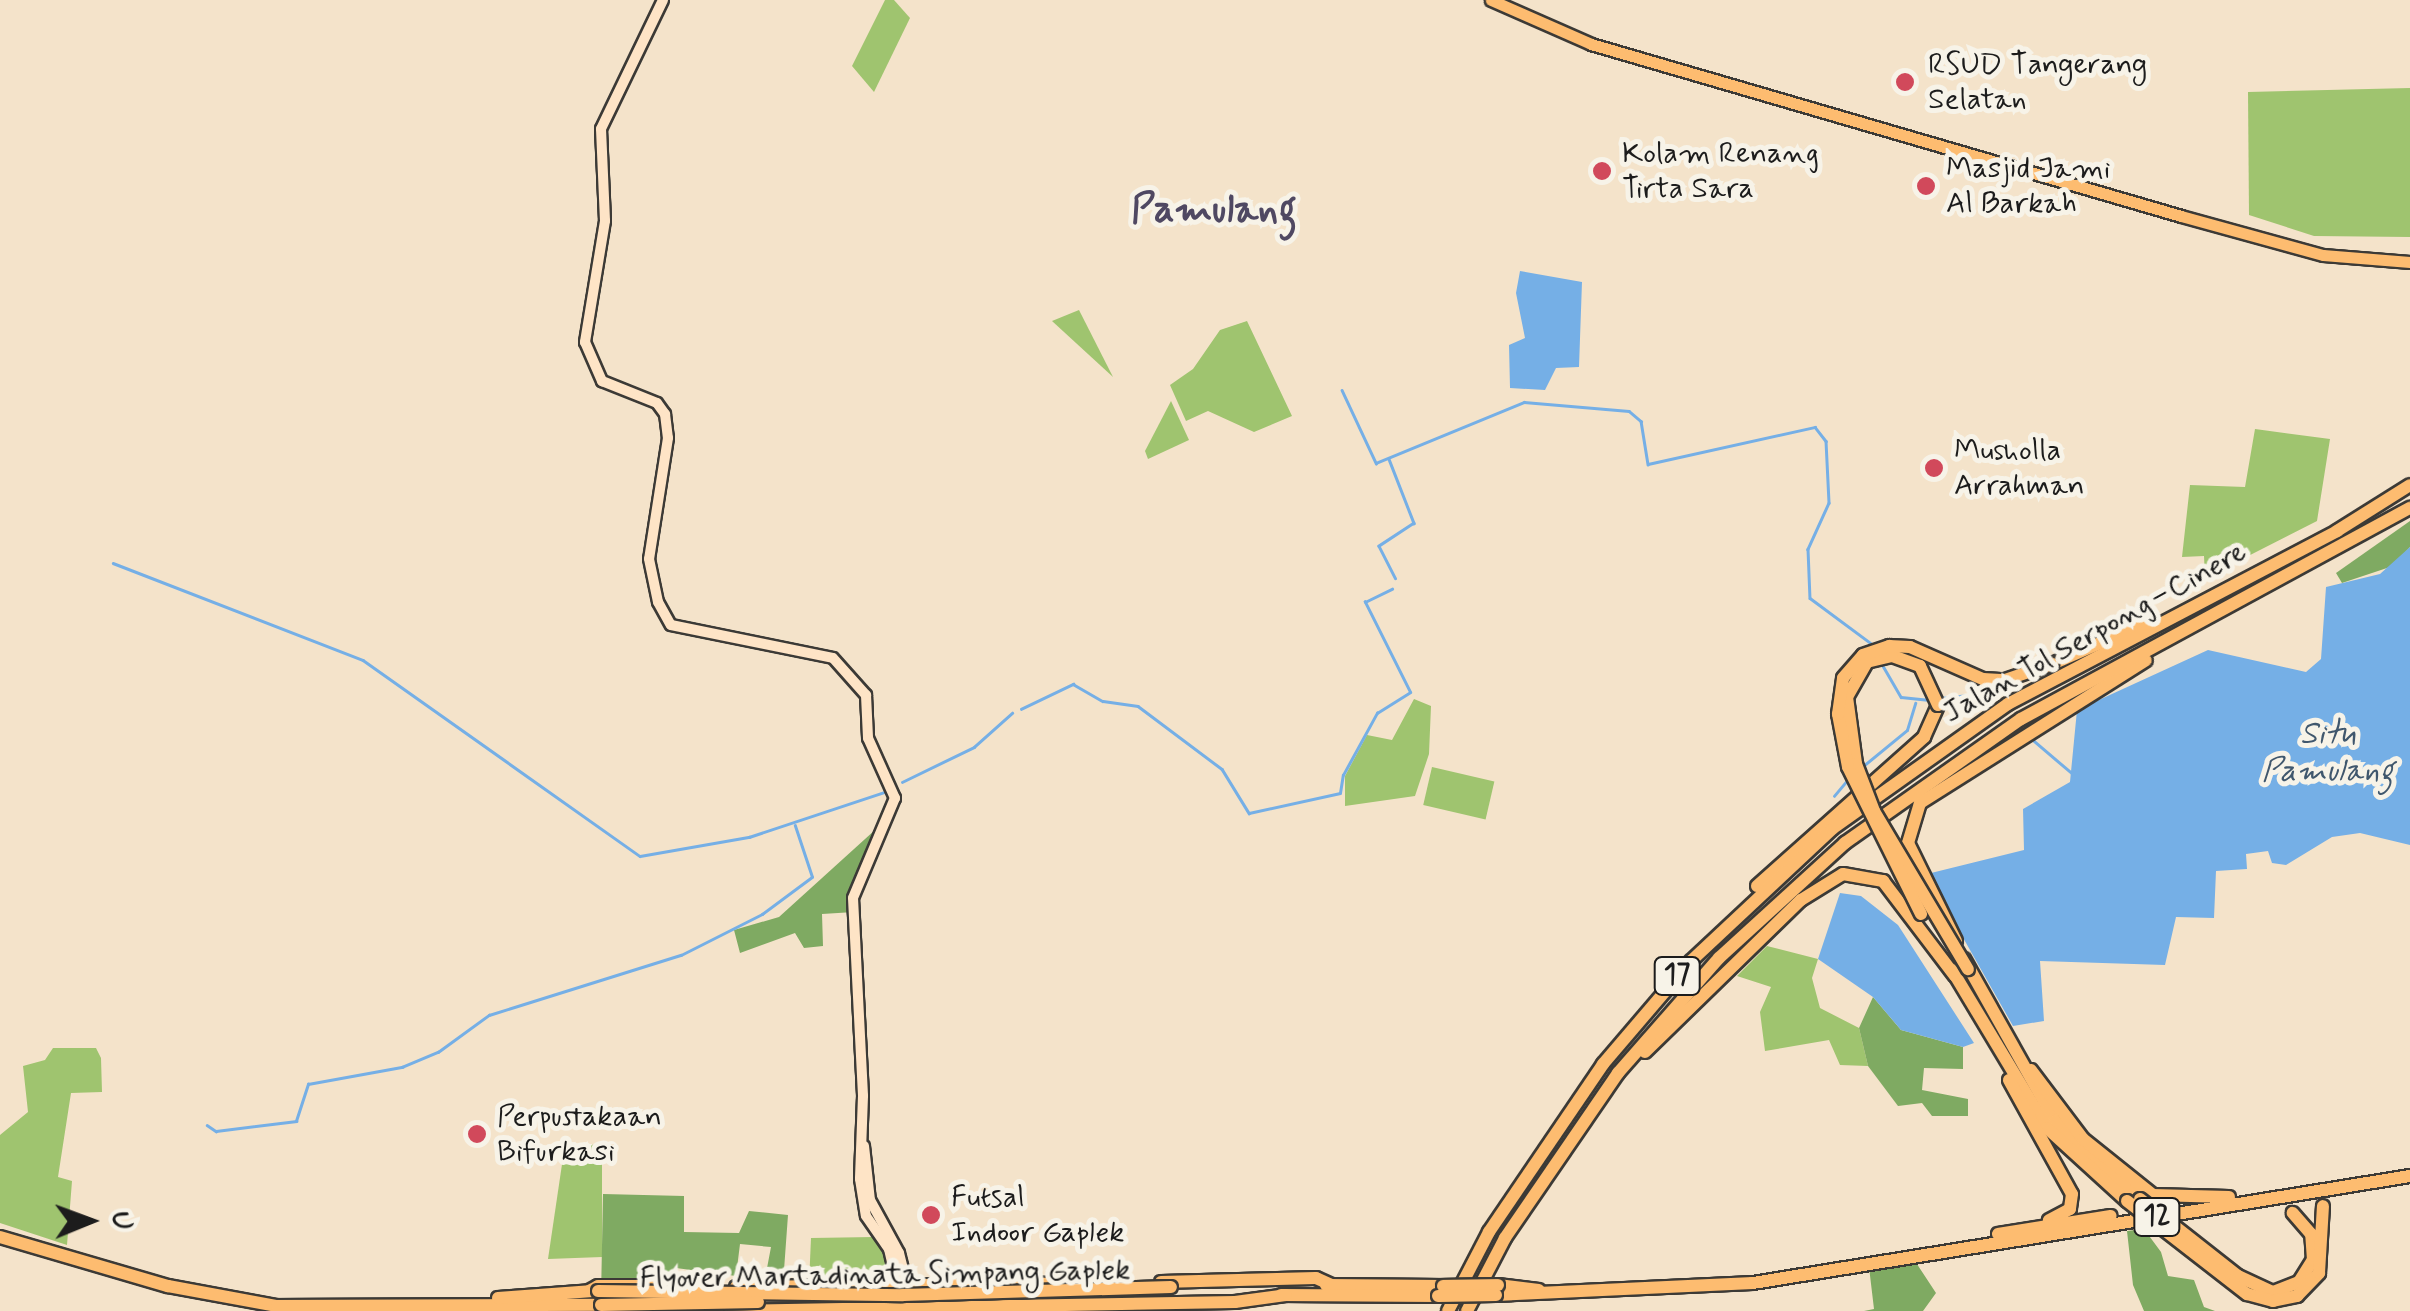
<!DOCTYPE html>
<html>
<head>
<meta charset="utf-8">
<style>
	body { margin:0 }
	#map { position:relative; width:2410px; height:1311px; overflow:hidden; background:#f4e3ca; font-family:Mynerve,sans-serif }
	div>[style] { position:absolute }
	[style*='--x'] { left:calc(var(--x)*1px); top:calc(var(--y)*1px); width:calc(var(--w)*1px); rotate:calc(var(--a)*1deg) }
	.green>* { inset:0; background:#9fc46f; transform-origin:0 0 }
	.forest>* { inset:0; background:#7faa62 }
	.water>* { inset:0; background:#75afe6 }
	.stream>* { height:2.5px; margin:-1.25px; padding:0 1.25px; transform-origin:1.25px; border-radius:1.25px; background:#75afe6 }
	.roads { filter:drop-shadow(2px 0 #3c3a36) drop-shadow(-2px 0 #3c3a36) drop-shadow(0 2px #3c3a36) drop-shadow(0 -2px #3c3a36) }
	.secondary>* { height:10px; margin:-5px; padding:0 5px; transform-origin:5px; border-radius:5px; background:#fee4c6 }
	.primary>* { height:11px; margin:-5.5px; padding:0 5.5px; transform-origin:5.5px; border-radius:5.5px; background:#fdbc70 }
	.highway>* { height:12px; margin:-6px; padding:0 6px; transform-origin:6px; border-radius:6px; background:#fdbc70 }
	.bridges { filter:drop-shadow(2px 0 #3c3a36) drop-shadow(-2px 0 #3c3a36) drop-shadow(0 2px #3c3a36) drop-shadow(0 -2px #3c3a36) }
	.highway-bridge>* { height:12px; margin:-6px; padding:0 6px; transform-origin:6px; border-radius:6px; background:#fdbc70 }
	.dots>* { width:28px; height:28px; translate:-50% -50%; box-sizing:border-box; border:5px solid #f7f3e8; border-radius:50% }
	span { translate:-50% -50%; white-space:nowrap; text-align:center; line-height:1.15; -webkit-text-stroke:10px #f7f3e8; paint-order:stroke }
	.shield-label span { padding:2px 8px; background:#f7f3e8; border:2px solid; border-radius:8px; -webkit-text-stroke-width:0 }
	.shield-label { font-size:28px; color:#1c1c1c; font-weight:700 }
	.poi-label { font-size:30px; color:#1c1c1c }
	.left { translate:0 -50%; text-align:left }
	.street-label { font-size:30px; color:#1c1c1c }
	.water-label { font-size:32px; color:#40576d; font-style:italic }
	.district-label { font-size:40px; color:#4f4862; font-weight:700 }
	.north { position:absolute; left:40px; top:1171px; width:100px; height:100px; -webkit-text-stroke:8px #f7f3e8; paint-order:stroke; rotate:89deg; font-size:28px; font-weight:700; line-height:40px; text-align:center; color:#1c1c1c }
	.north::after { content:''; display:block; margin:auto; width:35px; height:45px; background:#1c1c1c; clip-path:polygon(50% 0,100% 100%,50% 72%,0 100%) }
</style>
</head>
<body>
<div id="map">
	<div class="green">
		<div style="clip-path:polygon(885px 0,894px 0,910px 18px,874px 92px,852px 66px)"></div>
		<div style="clip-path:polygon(2410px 88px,2410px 237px,2314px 236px,2249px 215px,2248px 92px)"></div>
		<div style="clip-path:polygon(1079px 310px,1113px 377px,1052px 321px)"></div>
		<div style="clip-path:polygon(1247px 321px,1292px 416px,1254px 432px,1208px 411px,1186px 421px,1170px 385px,1193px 369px,1220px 330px)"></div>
		<div style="clip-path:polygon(1171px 401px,1189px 440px,1148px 459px,1145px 451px)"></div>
		<div style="clip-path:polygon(2255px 429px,2330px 439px,2317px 521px,2205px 578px,2204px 556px,2182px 557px,2190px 485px,2245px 487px)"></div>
		<div style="clip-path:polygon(1414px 699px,1431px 706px,1429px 754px,1415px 796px,1345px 806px,1345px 776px,1367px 735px,1392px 740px)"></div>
		<div style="left:1432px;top:767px;width:64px;height:39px;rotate:13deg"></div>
		<div style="clip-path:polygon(1767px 946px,1818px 959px,1812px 978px,1820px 1008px,1859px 1028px,1868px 1066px,1840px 1065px,1829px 1040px,1765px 1051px,1760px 1012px,1771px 987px,1737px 976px)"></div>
		<div style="clip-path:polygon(53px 1048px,96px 1048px,101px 1058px,102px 1092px,71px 1093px,58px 1177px,72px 1181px,67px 1245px,0 1223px,0 1135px,28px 1112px,23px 1066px,45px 1060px)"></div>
		<div style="clip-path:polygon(565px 1144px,602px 1145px,602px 1257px,548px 1259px)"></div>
		<div style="clip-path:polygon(874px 1237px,888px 1253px,890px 1269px,880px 1285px,809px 1284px,811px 1238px)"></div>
	</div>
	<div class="forest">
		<div style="clip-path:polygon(2410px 521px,2410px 547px,2393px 566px,2342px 583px,2336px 573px)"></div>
		<div style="clip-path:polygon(886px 820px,854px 885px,854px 912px,822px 914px,823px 946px,804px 948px,795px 933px,740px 953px,734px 930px,779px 917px)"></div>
		<div style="clip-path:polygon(1873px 997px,1901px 1030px,1963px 1047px,1963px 1069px,1924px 1068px,1922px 1090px,1968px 1099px,1968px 1116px,1932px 1116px,1922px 1103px,1898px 1106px,1868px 1066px,1859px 1028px)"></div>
		<div style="clip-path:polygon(603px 1194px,684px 1196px,684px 1232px,739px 1233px,749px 1211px,788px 1215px,783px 1284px,764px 1284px,771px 1247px,740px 1244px,736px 1276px,676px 1268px,669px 1296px,601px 1297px)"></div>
		<div style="clip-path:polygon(2144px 1229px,2161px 1252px,2168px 1276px,2194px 1280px,2204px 1307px,2215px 1311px,2144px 1311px,2133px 1285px,2127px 1231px)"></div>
		<div style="clip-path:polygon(1913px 1258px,1936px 1293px,1923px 1311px,1864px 1311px,1874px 1309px,1869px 1267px)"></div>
	</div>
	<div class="water">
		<div style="clip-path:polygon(1520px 271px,1582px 282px,1579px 367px,1556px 368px,1545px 390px,1510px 388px,1509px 345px,1525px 338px,1516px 293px)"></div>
		<div style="clip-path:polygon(2410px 547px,2410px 845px,2360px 833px,2332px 837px,2286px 865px,2272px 863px,2268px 851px,2246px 854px,2247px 869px,2216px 871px,2214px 918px,2176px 917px,2165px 965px,2040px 961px,2044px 1021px,2013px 1026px,1927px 874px,2024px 850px,2023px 809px,2070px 782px,2077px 710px,2208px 650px,2306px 672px,2321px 659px,2326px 587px,2380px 574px)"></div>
		<div style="clip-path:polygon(1840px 893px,1861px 896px,1898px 925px,1974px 1043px,1963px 1047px,1901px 1030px,1873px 997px,1818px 959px)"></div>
	</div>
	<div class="stream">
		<div style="--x:1342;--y:390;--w:81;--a:65"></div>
		<div style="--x:1376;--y:463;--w:160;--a:-22.4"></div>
		<div style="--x:1524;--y:402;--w:105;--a:4.9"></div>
		<div style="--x:1629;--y:411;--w:16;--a:40"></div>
		<div style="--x:1641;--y:421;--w:44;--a:80.8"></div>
		<div style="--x:1648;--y:464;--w:171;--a:-12.5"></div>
		<div style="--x:1815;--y:427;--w:18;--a:52"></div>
		<div style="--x:1826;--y:441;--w:62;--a:87.2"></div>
		<div style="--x:1829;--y:503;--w:51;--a:114.5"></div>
		<div style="--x:1808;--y:549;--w:49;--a:87.7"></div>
		<div style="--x:1810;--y:598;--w:82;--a:36.6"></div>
		<div style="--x:1389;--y:459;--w:69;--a:68.7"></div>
		<div style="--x:1414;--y:523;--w:42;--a:146.7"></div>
		<div style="--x:1379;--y:546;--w:36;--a:63"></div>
		<div style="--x:113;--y:563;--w:268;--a:21.2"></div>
		<div style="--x:363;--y:660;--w:339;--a:35.3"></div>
		<div style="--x:640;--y:856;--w:111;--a:-9.9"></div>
		<div style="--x:749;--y:837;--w:145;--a:-18.4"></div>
		<div style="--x:1882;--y:664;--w:38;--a:60"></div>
		<div style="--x:1901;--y:697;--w:31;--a:6"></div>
		<div style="--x:1940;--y:698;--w:29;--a:-6"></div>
		<div style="--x:1969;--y:695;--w:27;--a:22"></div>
		<div style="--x:1021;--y:709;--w:58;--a:-25.7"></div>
		<div style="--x:1073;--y:684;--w:34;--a:30"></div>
		<div style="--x:1103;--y:701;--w:35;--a:8"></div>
		<div style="--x:1138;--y:706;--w:105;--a:36.9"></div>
		<div style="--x:1222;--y:769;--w:52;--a:58.5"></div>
		<div style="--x:1249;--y:813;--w:93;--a:-12.4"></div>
		<div style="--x:1340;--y:793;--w:18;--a:-81"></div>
		<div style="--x:1343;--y:775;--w:71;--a:-61.3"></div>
		<div style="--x:1377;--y:713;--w:39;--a:-32"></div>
		<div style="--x:1410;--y:692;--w:101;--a:-116.6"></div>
		<div style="--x:1365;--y:602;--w:30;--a:-26"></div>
		<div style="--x:2033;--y:740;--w:52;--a:40.4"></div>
		<div style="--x:1862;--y:767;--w:58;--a:-39.4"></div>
		<div style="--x:1907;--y:730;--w:28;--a:-73"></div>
		<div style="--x:902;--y:782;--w:80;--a:-25.9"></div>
		<div style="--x:974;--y:747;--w:51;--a:-41.8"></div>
		<div style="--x:1834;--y:796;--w:23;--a:-50"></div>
		<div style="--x:207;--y:1125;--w:11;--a:34"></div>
		<div style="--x:216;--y:1131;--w:81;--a:-7.1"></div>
		<div style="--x:296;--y:1121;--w:39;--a:-72"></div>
		<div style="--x:308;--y:1084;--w:96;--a:-10.3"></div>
		<div style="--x:402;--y:1067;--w:39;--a:-23"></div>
		<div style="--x:438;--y:1052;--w:63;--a:-36"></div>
		<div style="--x:489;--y:1015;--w:201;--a:-17.4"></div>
		<div style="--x:681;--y:955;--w:91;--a:-26.8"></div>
		<div style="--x:762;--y:914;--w:62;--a:-36.5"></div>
		<div style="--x:812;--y:877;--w:54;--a:-108.4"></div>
	</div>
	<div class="roads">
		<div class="secondary">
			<div style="--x:663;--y:0;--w:143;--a:115.7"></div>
			<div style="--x:601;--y:129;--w:92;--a:87.5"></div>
			<div style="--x:605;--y:221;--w:123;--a:99.4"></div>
			<div style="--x:585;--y:342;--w:43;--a:66.4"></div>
			<div style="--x:602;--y:381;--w:59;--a:21.8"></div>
			<div style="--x:657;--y:403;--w:14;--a:54"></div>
			<div style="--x:665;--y:414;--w:24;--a:83"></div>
			<div style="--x:668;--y:438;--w:122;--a:98.9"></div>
			<div style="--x:649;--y:559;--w:44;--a:78.2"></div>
			<div style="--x:658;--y:602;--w:26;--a:61"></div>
			<div style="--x:671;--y:625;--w:165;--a:11.5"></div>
			<div style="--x:833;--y:658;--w:50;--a:48.3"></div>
			<div style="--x:866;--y:695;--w:43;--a:87.3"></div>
			<div style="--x:868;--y:738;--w:66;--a:65.8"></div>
			<div style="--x:895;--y:798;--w:108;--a:112.8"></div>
			<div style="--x:853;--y:898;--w:198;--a:87.1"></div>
			<div style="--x:863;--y:1096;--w:83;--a:92.1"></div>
			<div style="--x:860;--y:1179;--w:37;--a:81"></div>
			<div style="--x:866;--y:1216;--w:40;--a:55.1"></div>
			<div style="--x:889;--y:1249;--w:44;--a:76.9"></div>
			<div style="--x:864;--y:1146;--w:54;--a:83.7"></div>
			<div style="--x:870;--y:1200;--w:60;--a:61.3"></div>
			<div style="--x:899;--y:1253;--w:37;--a:76"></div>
		</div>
		<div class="primary">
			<div style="--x:1491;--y:0;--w:109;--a:23.7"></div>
			<div style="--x:1591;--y:44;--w:615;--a:16.25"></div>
			<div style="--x:2181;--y:216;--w:147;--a:15.4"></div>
			<div style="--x:2323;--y:255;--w:87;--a:4.6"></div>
		</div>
		<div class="highway">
			<div style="--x:2052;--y:664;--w:103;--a:-23.6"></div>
			<div style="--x:1757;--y:886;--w:224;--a:-41.7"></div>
			<div style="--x:1924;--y:737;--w:35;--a:-66"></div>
			<div style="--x:1956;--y:941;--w:109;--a:-116.1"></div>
			<div style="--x:1908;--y:843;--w:42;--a:-73.3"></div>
			<div style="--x:1920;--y:803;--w:267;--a:-32.3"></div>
			<div style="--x:1964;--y:959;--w:186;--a:60.7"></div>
			<div style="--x:2055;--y:1121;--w:115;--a:42.5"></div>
			<div style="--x:1952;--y:970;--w:184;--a:59"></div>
			<div style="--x:2047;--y:1128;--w:108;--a:42.4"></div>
			<div style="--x:1645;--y:1052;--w:218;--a:-44.3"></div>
			<div style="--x:1801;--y:900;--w:49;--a:-31.8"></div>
			<div style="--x:1843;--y:874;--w:41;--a:9.9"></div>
			<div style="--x:1883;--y:881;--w:119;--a:52.8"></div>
			<div style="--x:2031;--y:1070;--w:86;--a:53"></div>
			<div style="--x:2083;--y:1139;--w:90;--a:38.7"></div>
			<div style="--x:2153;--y:1195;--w:76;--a:1.5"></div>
			<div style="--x:2009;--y:1080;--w:130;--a:61.1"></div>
			<div style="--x:2072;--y:1194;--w:15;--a:98"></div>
			<div style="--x:2070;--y:1209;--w:24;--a:152"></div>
			<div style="--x:1998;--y:1234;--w:114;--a:-9.1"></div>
			<div style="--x:0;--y:1237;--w:175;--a:16.3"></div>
			<div style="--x:168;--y:1286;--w:111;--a:10.4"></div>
			<div style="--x:277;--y:1306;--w:324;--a:-0.2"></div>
			<div style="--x:1161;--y:1282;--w:155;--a:-1.5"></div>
			<div style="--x:1316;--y:1278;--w:17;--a:24"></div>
			<div style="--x:1326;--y:1285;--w:117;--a:0.5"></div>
			<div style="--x:1498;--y:1285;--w:41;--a:7"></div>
			<div style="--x:736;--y:1287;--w:380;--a:-0.6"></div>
			<div style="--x:589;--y:1291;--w:10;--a:-29"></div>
			<div style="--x:598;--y:1286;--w:63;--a:0"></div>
			<div style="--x:1281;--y:1295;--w:157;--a:0.4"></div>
			<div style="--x:1496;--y:1295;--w:257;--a:-2.7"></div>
			<div style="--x:1753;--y:1283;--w:666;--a:-9.25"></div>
			<div style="--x:498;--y:1298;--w:95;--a:-4.2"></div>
			<div style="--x:630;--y:1310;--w:58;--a:1"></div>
			<div style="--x:731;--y:1311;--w:504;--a:-1.02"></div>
			<div style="--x:1235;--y:1302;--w:51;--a:-7.8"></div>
			<div style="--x:1448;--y:1311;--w:89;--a:-62.6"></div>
			<div style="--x:1489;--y:1232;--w:203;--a:-55.8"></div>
			<div style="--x:1603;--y:1064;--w:135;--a:-49.5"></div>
			<div style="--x:1691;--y:961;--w:193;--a:-43.1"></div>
			<div style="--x:1832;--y:829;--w:216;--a:-35.4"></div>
			<div style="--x:2008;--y:704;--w:372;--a:-27.7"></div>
			<div style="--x:2337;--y:531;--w:86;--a:-32.2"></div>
			<div style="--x:1467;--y:1311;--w:82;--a:-62.5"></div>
			<div style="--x:1505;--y:1238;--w:200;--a:-55.6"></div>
			<div style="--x:1618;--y:1073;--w:153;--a:-48.7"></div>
			<div style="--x:1719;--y:958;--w:171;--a:-42.4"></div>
			<div style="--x:1845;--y:843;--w:215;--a:-35.2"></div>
			<div style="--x:2021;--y:719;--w:443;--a:-28.5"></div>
		</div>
	</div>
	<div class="bridges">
		<div class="highway-bridge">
			<div style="--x:1938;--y:705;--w:43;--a:-114.8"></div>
			<div style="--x:1920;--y:666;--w:30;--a:-160"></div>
			<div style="--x:1892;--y:656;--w:26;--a:167"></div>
			<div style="--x:1867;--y:662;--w:40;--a:119.7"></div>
			<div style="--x:1847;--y:697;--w:68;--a:82.3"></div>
			<div style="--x:1856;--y:764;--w:50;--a:69"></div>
			<div style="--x:1874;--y:811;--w:184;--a:59.3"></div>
			<div style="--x:1921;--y:914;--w:164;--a:-116.4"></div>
			<div style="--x:1848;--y:767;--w:54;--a:-100.7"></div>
			<div style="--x:1838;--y:714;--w:36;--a:-82"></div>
			<div style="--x:1843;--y:678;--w:30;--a:-49"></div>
			<div style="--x:1863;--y:655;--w:28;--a:-19"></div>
			<div style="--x:1889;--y:646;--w:21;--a:3"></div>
			<div style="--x:1910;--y:647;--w:80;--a:23.7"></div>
			<div style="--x:1983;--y:679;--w:22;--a:3"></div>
			<div style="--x:2005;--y:680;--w:50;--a:-18.8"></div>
			<div style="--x:2140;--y:1199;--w:125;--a:38.2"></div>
			<div style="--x:2238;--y:1276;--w:38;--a:25"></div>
			<div style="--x:2273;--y:1292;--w:28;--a:-21"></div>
			<div style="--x:2299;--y:1282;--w:26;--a:-58"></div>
			<div style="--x:2313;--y:1260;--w:26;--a:-94"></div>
			<div style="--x:2311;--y:1234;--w:28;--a:-131"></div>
			<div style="--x:2127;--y:1201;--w:152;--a:37.8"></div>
			<div style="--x:2247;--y:1294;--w:27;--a:15"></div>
			<div style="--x:2273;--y:1301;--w:25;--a:-12"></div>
			<div style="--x:2297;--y:1296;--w:32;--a:-46"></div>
			<div style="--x:2319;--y:1273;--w:67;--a:-86.6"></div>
			<div style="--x:1443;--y:1286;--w:55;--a:-1"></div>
			<div style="--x:598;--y:1291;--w:305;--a:0.8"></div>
			<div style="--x:903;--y:1295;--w:268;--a:-1.7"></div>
			<div style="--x:1438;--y:1296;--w:58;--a:-1"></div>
			<div style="--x:601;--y:1305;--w:157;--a:-1.1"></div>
		</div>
	</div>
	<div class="dots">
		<div style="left:1905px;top:82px;background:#d1495b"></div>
		<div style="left:1602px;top:171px;background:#d1495b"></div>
		<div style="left:1926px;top:186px;background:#d1495b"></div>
		<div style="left:1934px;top:468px;background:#d1495b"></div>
		<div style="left:477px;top:1134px;background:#d1495b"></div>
		<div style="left:931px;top:1215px;background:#d1495b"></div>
	</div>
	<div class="shield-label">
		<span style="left:1677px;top:976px">17</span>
		<span style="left:2157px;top:1217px">12</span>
	</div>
	<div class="poi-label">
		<span class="left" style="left:1928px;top:82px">RSUD Tangerang<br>Selatan</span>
		<span class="left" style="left:1622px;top:171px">Kolam Renang<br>Tirta Sara</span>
		<span class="left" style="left:1946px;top:186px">Masjid Jami<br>Al Barkah</span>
		<span class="left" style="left:1954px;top:468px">Musholla<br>Arrahman</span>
		<span class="left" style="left:497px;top:1134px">Perpustakaan<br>Bifurkasi</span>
		<span class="left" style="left:951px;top:1215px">Futsal<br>Indoor Gaplek</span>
	</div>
	<div class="street-label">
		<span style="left:2095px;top:633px;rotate:-29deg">Jalan Tol Serpong–Cinere</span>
		<span style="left:885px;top:1275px;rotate:-1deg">Flyover Martadinata Simpang Gaplek</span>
	</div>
	<div class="water-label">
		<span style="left:2328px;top:753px">Situ<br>Pamulang</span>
	</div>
	<div class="district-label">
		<span style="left:1214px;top:210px">Pamulang</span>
	</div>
	<div class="north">U</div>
</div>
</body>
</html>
